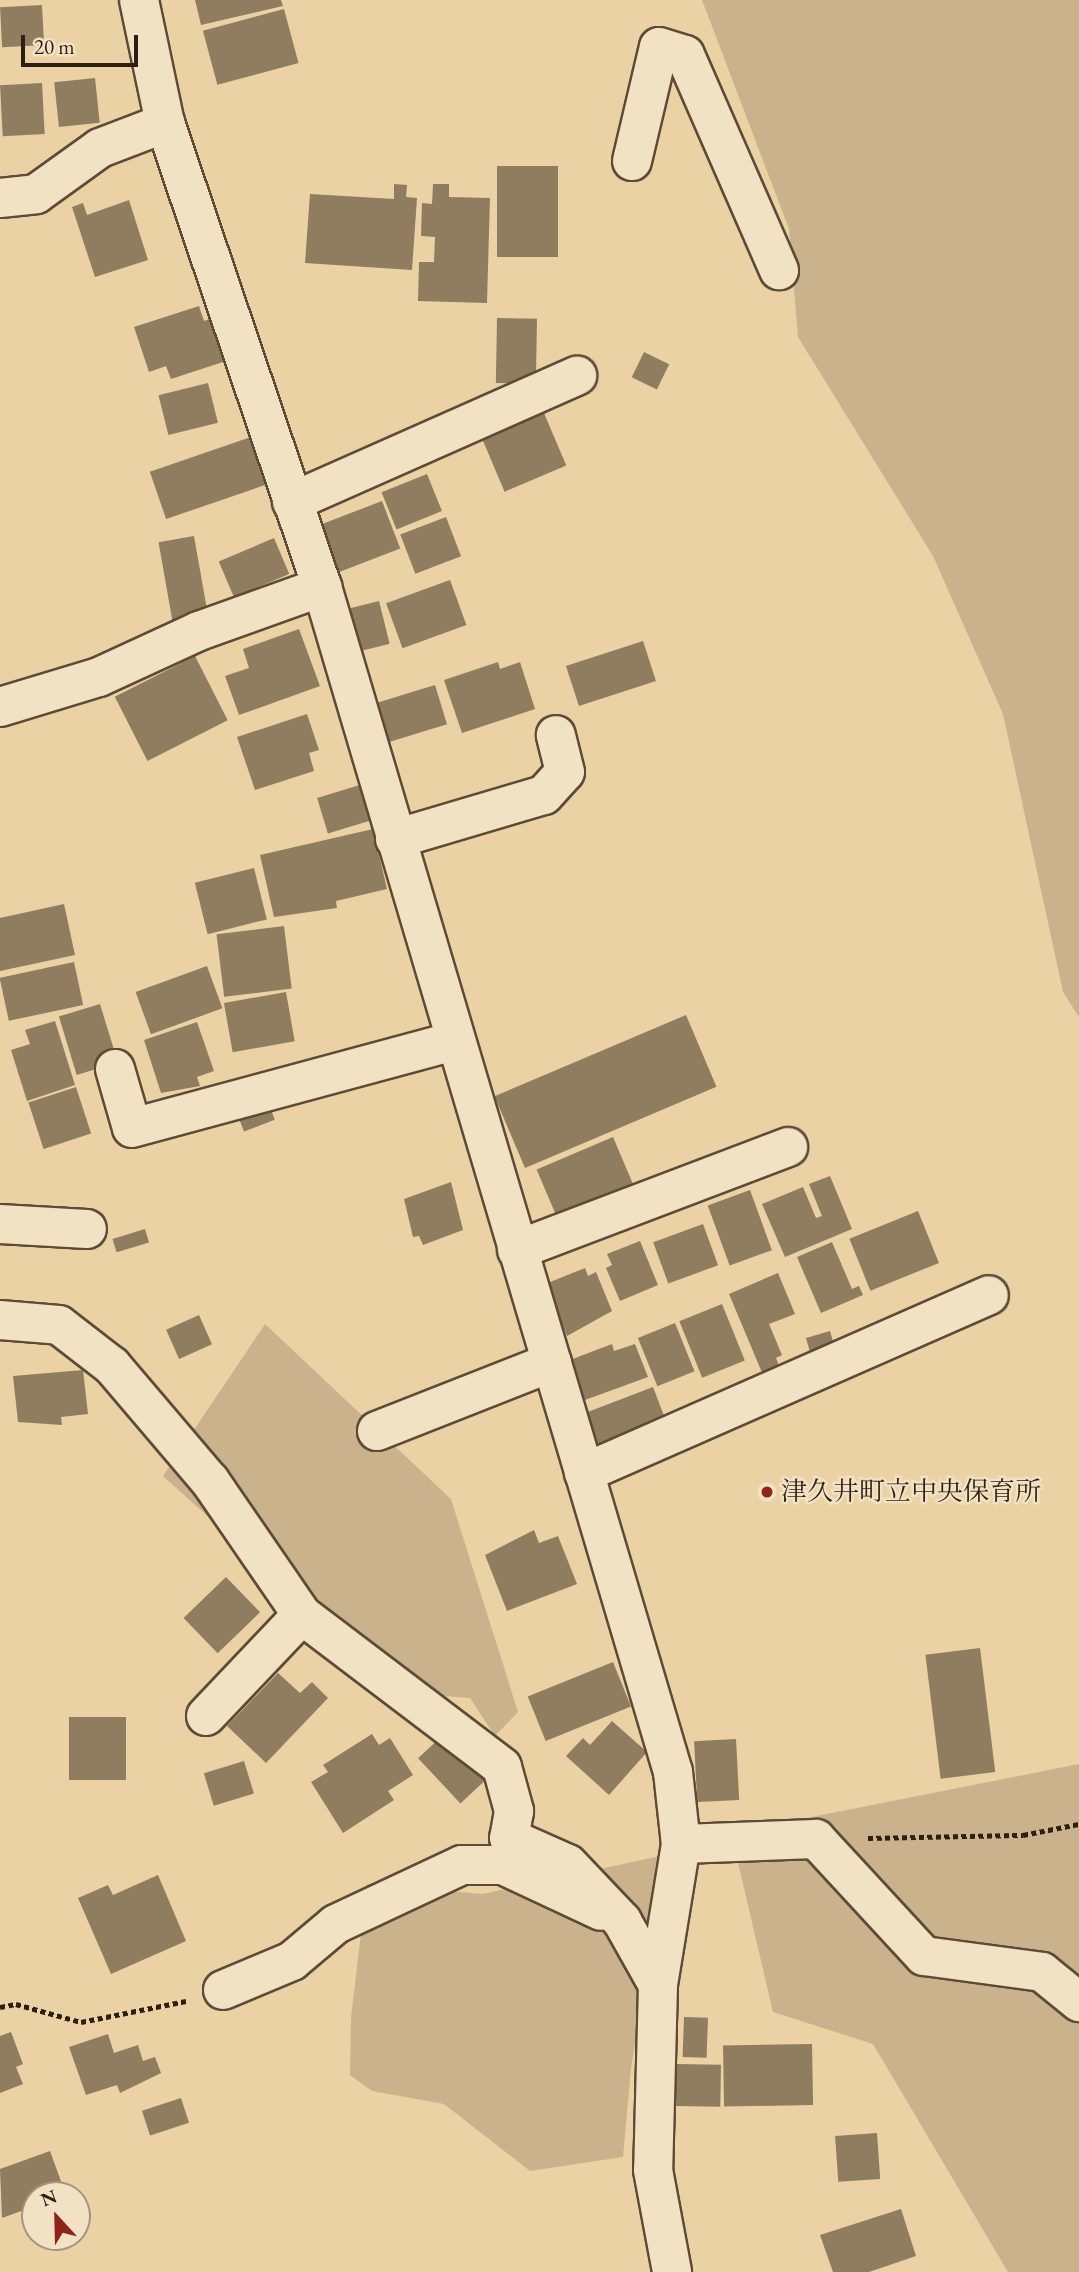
<!DOCTYPE html>
<html>
<head>
<meta charset="utf-8">
<style>
	body { margin:0 }
	#map { position:relative; width:1079px; height:2272px; overflow:hidden; background:#ead2a5; font-family:"EB Garamond","Noto Serif JP",serif }
	div>[style] { position:absolute }
	[style*='--x'] { left:calc(var(--x)*1px); top:calc(var(--y)*1px); width:calc(var(--w)*1px); rotate:calc(var(--a)*1deg) }
	.green>* { inset:0; background:#cab38c }
	.building>* { inset:0; background:#907c5e; transform-origin:0 0 }
	.path>* { height:4.5px; margin-top:-2.25px; transform-origin:0; background:repeating-linear-gradient(90deg,#2f1e12 0 5px,transparent 0 8.5px) }
	.roads { filter:drop-shadow(2px 0 #5e4b37) drop-shadow(-2px 0 #5e4b37) drop-shadow(0 2px #5e4b37) drop-shadow(0 -2px #5e4b37) }
	.minor>* { height:38px; margin:-19px; padding:0 19px; transform-origin:19px; border-radius:19px; background:#f1e2c4 }
	.dots>* { width:19px; height:19px; translate:-50% -50%; box-sizing:border-box; border:4px solid #f1e2c4; border-radius:50% }
	span { translate:-50% -50%; white-space:nowrap; text-align:center; line-height:1.15; -webkit-text-stroke:5px #f1e2c4; paint-order:stroke }
	.poi-label { font-size:26px; color:#2f1e12 }
	.left { translate:0 -50%; text-align:left }
	.north { position:absolute; left:21px; top:2181px; width:70px; height:70px; box-sizing:border-box; background:#f1e2c4; border:2px solid #a3947d; border-radius:50%; rotate:338deg; font-size:19px; font-weight:700; line-height:28px; text-align:center; color:#2f1e12 }
	.north::after { content:''; display:block; margin:auto; width:24px; height:32px; background:#8f2418; clip-path:polygon(50% 0,100% 100%,50% 72%,0 100%) }
	.scale { position:absolute; left:21px; top:35px; width:117px; height:32px; box-sizing:border-box; border:4px solid #2f1e12; border-top:0; padding-left:9px; font-size:21px; line-height:24px; white-space:nowrap; color:#2f1e12; -webkit-text-stroke:5px #f1e2c4; paint-order:stroke }
</style>
</head>
<body>
<div id="map">
	<div class="green">
		<div style="clip-path:polygon(702px 0,1079px 0,1079px 1017px,1063px 992px,1003px 714px,933px 556px,798px 337px,789px 229px)"></div>
		<div style="clip-path:polygon(265px 1324px,451px 1499px,518px 1712px,495px 1736px,470px 1698px,417px 1694px,309px 1608px,163px 1476px)"></div>
		<div style="clip-path:polygon(1079px 1764px,1079px 2272px,1008px 2272px,873px 2044px,773px 2012px,731px 1833px)"></div>
		<div style="clip-path:polygon(665px 1855px,631px 2069px,623px 2157px,530px 2171px,444px 2104px,372px 2091px,350px 2075px,351px 2017px,367px 1884px,482px 1894px)"></div>
	</div>
	<div class="building">
		<div style="clip-path:polygon(195px 0,281px 0,283px 6px,201px 25px)"></div>
		<div style="left:42px;top:5px;width:40px;height:42px;rotate:87deg"></div>
		<div style="left:284px;top:9px;width:56px;height:84px;rotate:75deg"></div>
		<div style="left:95px;top:78px;width:45px;height:41px;rotate:84deg"></div>
		<div style="left:42px;top:83px;width:51px;height:42px;rotate:87deg"></div>
		<div style="left:497px;top:166px;width:61px;height:91px"></div>
		<div style="clip-path:polygon(394px 184px,407px 185px,406px 197px,417px 198px,412px 270px,305px 263px,310px 194px,394px 199px)"></div>
		<div style="clip-path:polygon(433px 184px,449px 184px,449px 197px,490px 198px,487px 303px,418px 301px,419px 262px,434px 262px,435px 237px,421px 236px,422px 203px,432px 204px)"></div>
		<div style="clip-path:polygon(129px 200px,148px 260px,95px 277px,72px 207px,83px 203px,87px 215px)"></div>
		<div style="clip-path:polygon(199px 306px,204px 321px,218px 316px,232px 359px,171px 379px,166px 366px,149px 372px,134px 327px)"></div>
		<div style="left:497px;top:318px;width:40px;height:65px;rotate:1deg"></div>
		<div style="left:644px;top:352px;width:28px;height:28px;rotate:26deg"></div>
		<div style="left:208px;top:383px;width:41px;height:51px;rotate:76deg"></div>
		<div style="left:544px;top:413px;width:57px;height:67px;rotate:67deg"></div>
		<div style="left:251px;top:437px;width:50px;height:107px;rotate:71deg"></div>
		<div style="left:427px;top:474px;width:40px;height:49px;rotate:68deg"></div>
		<div style="left:382px;top:501px;width:51px;height:73px;rotate:69deg"></div>
		<div style="left:446px;top:517px;width:42px;height:49px;rotate:69deg"></div>
		<div style="left:194px;top:536px;width:81px;height:36px;rotate:80deg"></div>
		<div style="left:274px;top:538px;width:39px;height:60px;rotate:67deg"></div>
		<div style="left:450px;top:580px;width:48px;height:68px;rotate:70deg"></div>
		<div style="left:379px;top:601px;width:44px;height:38px;rotate:76deg"></div>
		<div style="clip-path:polygon(299px 629px,320px 686px,239px 715px,225px 676px,249px 668px,243px 649px)"></div>
		<div style="left:643px;top:641px;width:42px;height:81px;rotate:72deg"></div>
		<div style="left:195px;top:656px;width:72px;height:90px;rotate:63deg"></div>
		<div style="clip-path:polygon(498px 662px,500px 669px,520px 662px,535px 709px,462px 733px,444px 680px)"></div>
		<div style="left:435px;top:685px;width:41px;height:63px;rotate:73deg"></div>
		<div style="clip-path:polygon(307px 714px,319px 750px,309px 753px,314px 771px,255px 790px,237px 737px)"></div>
		<div style="left:363px;top:784px;width:37px;height:48px;rotate:73deg"></div>
		<div style="clip-path:polygon(373px 829px,387px 889px,336px 901px,337px 908px,274px 917px,260px 855px)"></div>
		<div style="left:254px;top:868px;width:53px;height:61px;rotate:76deg"></div>
		<div style="clip-path:polygon(64px 904px,75px 955px,0 971px,0 918px)"></div>
		<div style="left:284px;top:926px;width:63px;height:68px;rotate:83deg"></div>
		<div style="left:74px;top:962px;width:44px;height:76px;rotate:78deg"></div>
		<div style="left:207px;top:966px;width:45px;height:76px;rotate:70deg"></div>
		<div style="left:286px;top:992px;width:50px;height:63px;rotate:80deg"></div>
		<div style="left:100px;top:1004px;width:61px;height:43px;rotate:73deg"></div>
		<div style="left:686px;top:1015px;width:78px;height:208px;rotate:67deg"></div>
		<div style="clip-path:polygon(55px 1021px,75px 1085px,27px 1101px,11px 1050px,30px 1044px,25px 1030px)"></div>
		<div style="clip-path:polygon(197px 1022px,214px 1071px,197px 1077px,200px 1086px,161px 1093px,144px 1040px)"></div>
		<div style="left:76px;top:1087px;width:49px;height:50px;rotate:72deg"></div>
		<div style="left:268px;top:1102px;width:19px;height:33px;rotate:69deg"></div>
		<div style="left:613px;top:1137px;width:65px;height:83px;rotate:67deg"></div>
		<div style="clip-path:polygon(830px 1176px,852px 1229px,785px 1257px,762px 1204px,803px 1187px,816px 1218px,822px 1216px,809px 1184px)"></div>
		<div style="clip-path:polygon(451px 1182px,463px 1230px,423px 1245px,419px 1236px,413px 1237px,404px 1199px)"></div>
		<div style="left:750px;top:1190px;width:64px;height:45px;rotate:70deg"></div>
		<div style="left:918px;top:1211px;width:56px;height:74px;rotate:68deg"></div>
		<div style="left:703px;top:1224px;width:44px;height:53px;rotate:70deg"></div>
		<div style="left:145px;top:1229px;width:14px;height:34px;rotate:73deg"></div>
		<div style="clip-path:polygon(640px 1241px,658px 1285px,620px 1301px,606px 1268px,612px 1265px,607px 1254px)"></div>
		<div style="clip-path:polygon(832px 1242px,852px 1289px,859px 1286px,863px 1295px,821px 1313px,797px 1257px)"></div>
		<div style="clip-path:polygon(585px 1268px,588px 1276px,596px 1272px,612px 1311px,567px 1336px,545px 1284px)"></div>
		<div style="clip-path:polygon(778px 1273px,795px 1314px,769px 1324px,782px 1355px,776px 1358px,780px 1368px,763px 1375px,729px 1294px)"></div>
		<div style="left:722px;top:1304px;width:61px;height:46px;rotate:68deg"></div>
		<div style="left:199px;top:1315px;width:32px;height:36px;rotate:66deg"></div>
		<div style="left:675px;top:1323px;width:52px;height:40px;rotate:68deg"></div>
		<div style="left:830px;top:1331px;width:18px;height:25px;rotate:74deg"></div>
		<div style="clip-path:polygon(612px 1344px,614px 1351px,635px 1344px,648px 1377px,585px 1400px,570px 1360px)"></div>
		<div style="clip-path:polygon(83px 1370px,88px 1414px,61px 1417px,62px 1425px,18px 1422px,13px 1376px)"></div>
		<div style="left:653px;top:1387px;width:47px;height:77px;rotate:69deg"></div>
		<div style="clip-path:polygon(534px 1530px,539px 1543px,558px 1536px,577px 1584px,507px 1611px,485px 1555px)"></div>
		<div style="left:226px;top:1577px;width:49px;height:59px;rotate:46deg"></div>
		<div style="left:980px;top:1648px;width:125px;height:55px;rotate:83deg"></div>
		<div style="left:613px;top:1662px;width:48px;height:92px;rotate:68deg"></div>
		<div style="clip-path:polygon(278px 1673px,300px 1693px,312px 1682px,328px 1698px,266px 1763px,227px 1726px)"></div>
		<div style="left:126px;top:1717px;width:63px;height:57px;rotate:90deg"></div>
		<div style="clip-path:polygon(612px 1721px,647px 1752px,609px 1795px,566px 1756px,583px 1738px,590px 1745px)"></div>
		<div style="clip-path:polygon(372px 1734px,379px 1745px,390px 1738px,413px 1775px,388px 1791px,394px 1800px,343px 1833px,311px 1782px,328px 1772px,323px 1765px)"></div>
		<div style="left:443px;top:1735px;width:62px;height:34px;rotate:47deg"></div>
		<div style="left:736px;top:1739px;width:61px;height:42px;rotate:87deg"></div>
		<div style="left:244px;top:1761px;width:34px;height:42px;rotate:73deg"></div>
		<div style="clip-path:polygon(158px 1875px,186px 1941px,111px 1974px,78px 1898px,108px 1885px,113px 1895px)"></div>
		<div style="left:684px;top:2017px;width:24px;height:40px;rotate:2deg"></div>
		<div style="clip-path:polygon(11px 2032px,23px 2064px,16px 2067px,23px 2084px,0 2093px,0 2036px)"></div>
		<div style="clip-path:polygon(108px 2034px,114px 2053px,138px 2045px,143px 2061px,155px 2057px,161px 2073px,120px 2093px,117px 2085px,86px 2095px,69px 2047px)"></div>
		<div style="left:812px;top:2044px;width:61px;height:89px;rotate:89deg"></div>
		<div style="left:676px;top:2064px;width:45px;height:42px;rotate:1deg"></div>
		<div style="left:181px;top:2098px;width:26px;height:41px;rotate:72deg"></div>
		<div style="left:877px;top:2133px;width:46px;height:42px;rotate:86deg"></div>
		<div style="clip-path:polygon(50px 2151px,66px 2195px,35px 2195px,35px 2206px,2px 2218px,0 2169px)"></div>
		<div style="clip-path:polygon(901px 2209px,916px 2256px,869px 2272px,833px 2272px,820px 2235px)"></div>
	</div>
	<div class="path">
		<div style="--x:868;--y:1838;--w:155;--a:-1.1"></div>
		<div style="--x:1023;--y:1835;--w:57;--a:-11.1"></div>
		<div style="--x:0;--y:2007;--w:16;--a:-11"></div>
		<div style="--x:16;--y:2004;--w:67;--a:15.5"></div>
		<div style="--x:81;--y:2022;--w:107;--a:-11.3"></div>
	</div>
	<div class="roads">
		<div class="minor">
			<div style="--x:139;--y:0;--w:126;--a:78.1"></div>
			<div style="--x:165;--y:123;--w:490;--a:71.3"></div>
			<div style="--x:322;--y:587;--w:1236;--a:73.5"></div>
			<div style="--x:673;--y:1772;--w:72;--a:83.7"></div>
			<div style="--x:681;--y:1844;--w:143;--a:99.3"></div>
			<div style="--x:658;--y:1985;--w:185;--a:91.5"></div>
			<div style="--x:653;--y:2170;--w:104;--a:79.4"></div>
			<div style="--x:632;--y:161;--w:117;--a:-76.7"></div>
			<div style="--x:659;--y:47;--w:27;--a:17"></div>
			<div style="--x:685;--y:55;--w:235;--a:66.4"></div>
			<div style="--x:0;--y:198;--w:36;--a:-6"></div>
			<div style="--x:36;--y:194;--w:79;--a:-35.7"></div>
			<div style="--x:100;--y:148;--w:70;--a:-21"></div>
			<div style="--x:292;--y:502;--w:312;--a:-23.9"></div>
			<div style="--x:0;--y:707;--w:103;--a:-16.9"></div>
			<div style="--x:99;--y:677;--w:110;--a:-24.7"></div>
			<div style="--x:199;--y:631;--w:131;--a:-19.7"></div>
			<div style="--x:395;--y:839;--w:155;--a:-16.5"></div>
			<div style="--x:544;--y:795;--w:31;--a:-48"></div>
			<div style="--x:565;--y:772;--w:38;--a:-104"></div>
			<div style="--x:115;--y:1069;--w:61;--a:73.9"></div>
			<div style="--x:132;--y:1128;--w:334;--a:-15.1"></div>
			<div style="--x:0;--y:1224;--w:87;--a:3.3"></div>
			<div style="--x:517;--y:1250;--w:290;--a:-20.8"></div>
			<div style="--x:0;--y:1320;--w:59;--a:4.8"></div>
			<div style="--x:59;--y:1325;--w:67;--a:37.7"></div>
			<div style="--x:112;--y:1366;--w:151;--a:49.6"></div>
			<div style="--x:210;--y:1481;--w:163;--a:55.5"></div>
			<div style="--x:302;--y:1615;--w:251;--a:37.2"></div>
			<div style="--x:502;--y:1767;--w:46;--a:74.7"></div>
			<div style="--x:514;--y:1811;--w:27;--a:100"></div>
			<div style="--x:509;--y:1838;--w:64;--a:23.8"></div>
			<div style="--x:568;--y:1864;--w:79;--a:46.5"></div>
			<div style="--x:622;--y:1921;--w:73;--a:60.6"></div>
			<div style="--x:377;--y:1431;--w:188;--a:-21.5"></div>
			<div style="--x:584;--y:1473;--w:442;--a:-23.7"></div>
			<div style="--x:206;--y:1716;--w:139;--a:-46.5"></div>
			<div style="--x:681;--y:1844;--w:135;--a:-2.1"></div>
			<div style="--x:816;--y:1839;--w:159;--a:47.3"></div>
			<div style="--x:924;--y:1956;--w:119;--a:7.7"></div>
			<div style="--x:1042;--y:1972;--w:48;--a:39"></div>
			<div style="--x:223;--y:1990;--w:75;--a:-22.8"></div>
			<div style="--x:292;--y:1961;--w:57;--a:-40.1"></div>
			<div style="--x:336;--y:1924;--w:139;--a:-25.1"></div>
			<div style="--x:462;--y:1865;--w:41;--a:0"></div>
			<div style="--x:503;--y:1865;--w:108;--a:25.1"></div>
		</div>
	</div>
	<div class="dots">
		<div style="left:767px;top:1492px;background:#8f2418"></div>
	</div>
	<div class="poi-label">
		<span class="left" style="left:781px;top:1492px">津久井町立中央保育所</span>
	</div>
	<div class="north">N</div>
	<div class="scale">20 m</div>
</div>
</body>
</html>
